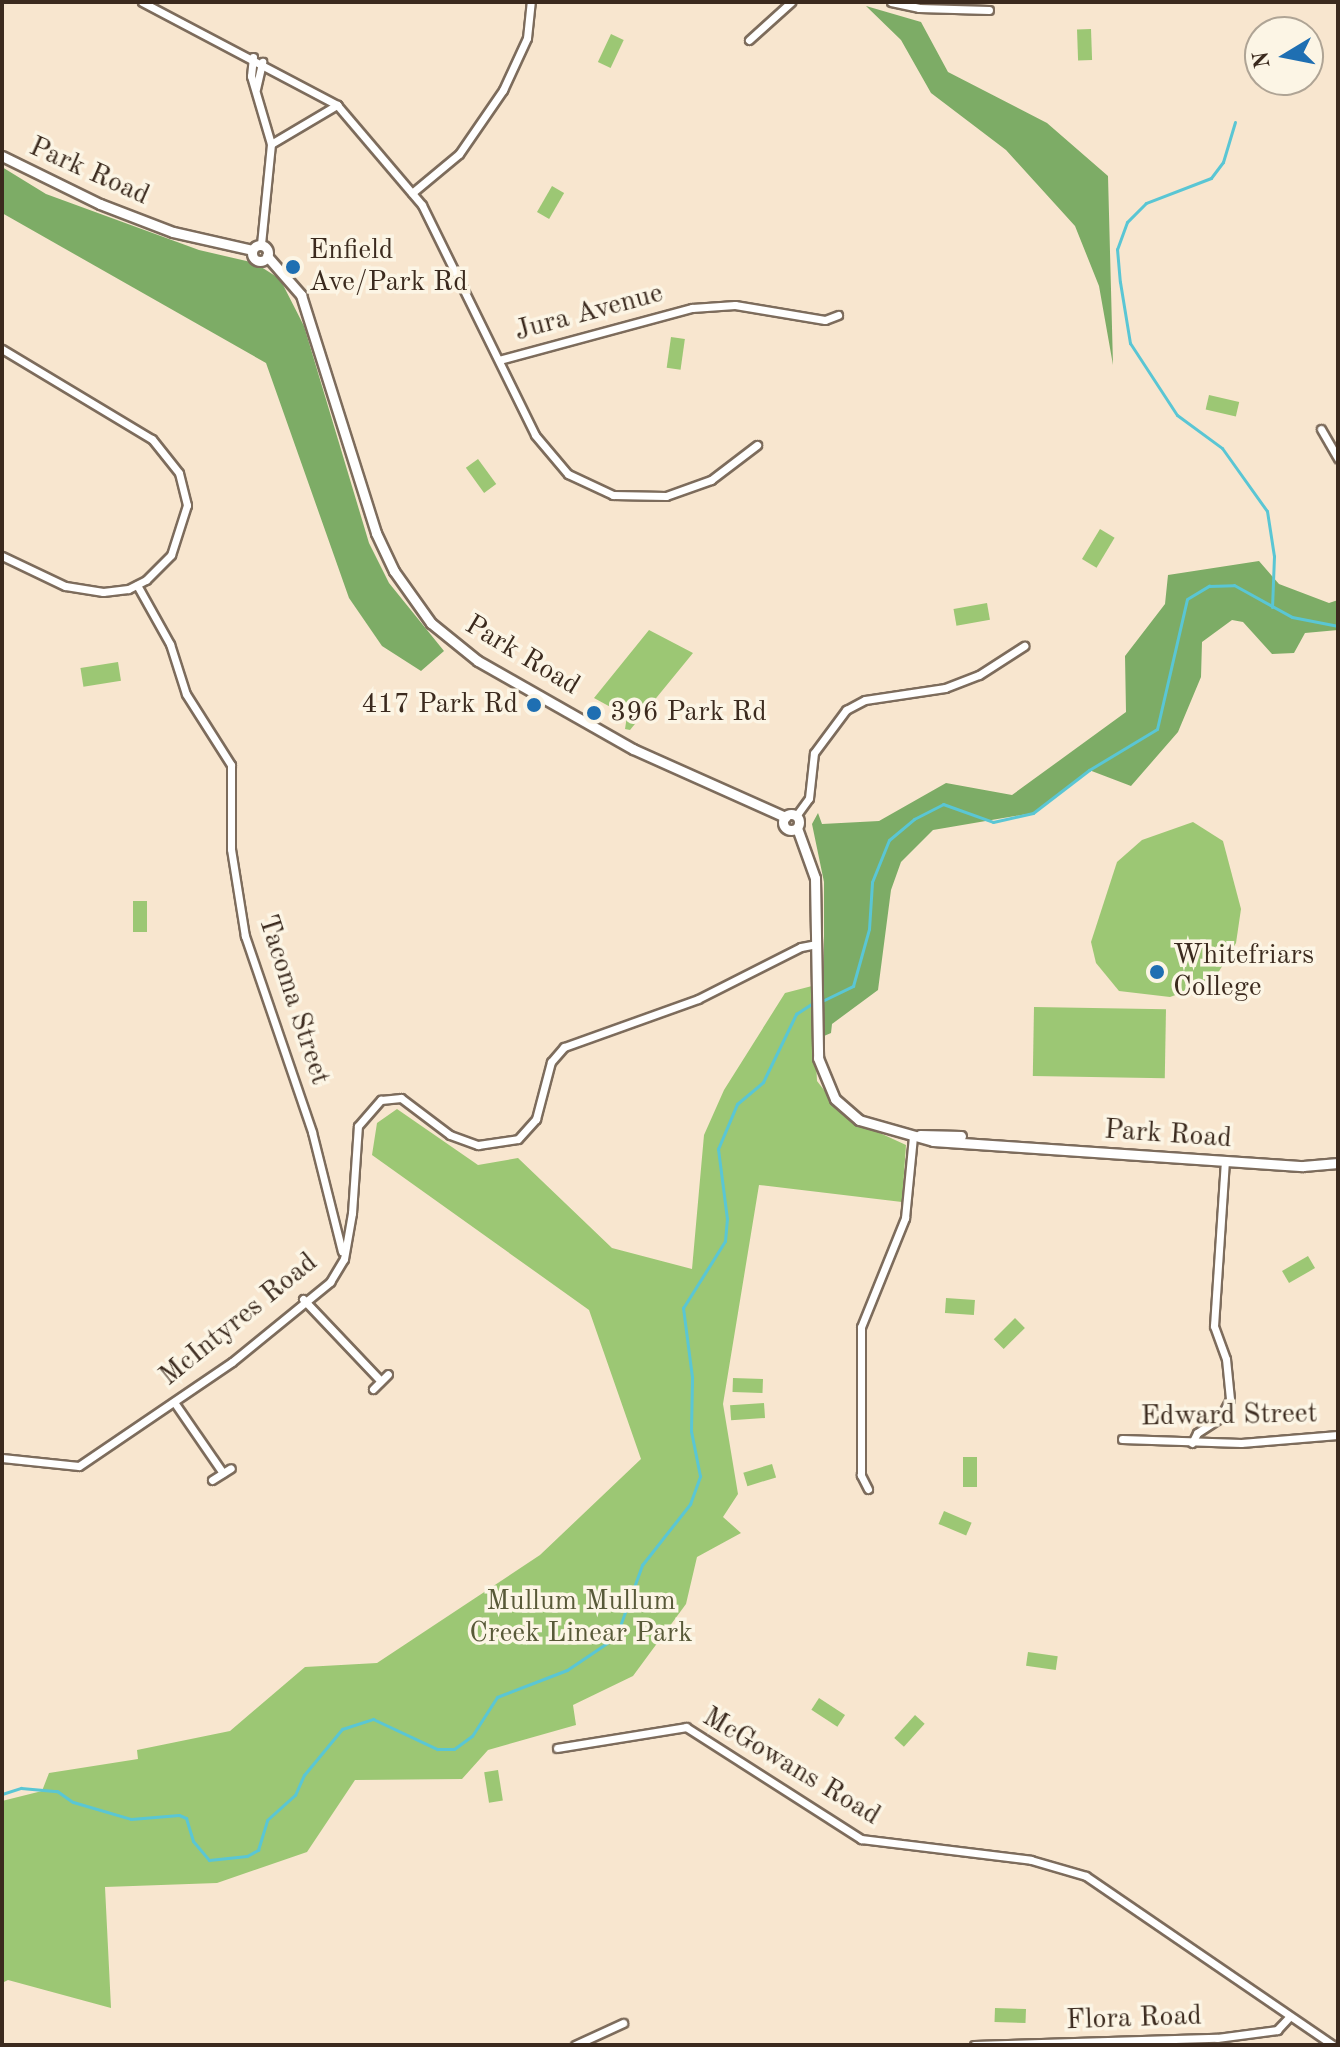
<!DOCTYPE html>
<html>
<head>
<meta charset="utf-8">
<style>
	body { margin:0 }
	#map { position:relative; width:1340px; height:2047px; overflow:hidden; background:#f8e6cf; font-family:"Old Standard TT",serif }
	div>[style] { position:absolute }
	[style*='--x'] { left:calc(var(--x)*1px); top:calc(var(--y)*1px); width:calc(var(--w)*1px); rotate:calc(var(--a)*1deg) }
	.green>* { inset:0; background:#9cc774; transform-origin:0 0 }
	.forest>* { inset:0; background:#7dac66 }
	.stream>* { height:3px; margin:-1.5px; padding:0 1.5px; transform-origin:1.5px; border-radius:1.5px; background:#5ac6d4 }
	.roads { filter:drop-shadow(2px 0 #7d6c5c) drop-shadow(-2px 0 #7d6c5c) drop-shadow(0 2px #7d6c5c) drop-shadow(0 -2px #7d6c5c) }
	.minor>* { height:7px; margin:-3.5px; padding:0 3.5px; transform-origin:3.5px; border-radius:3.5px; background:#fff }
	.tertiary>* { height:9px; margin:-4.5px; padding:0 4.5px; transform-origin:4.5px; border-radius:4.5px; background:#fff }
	.tertiary>.ring { margin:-4.5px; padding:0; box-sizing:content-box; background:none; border:9px solid #fff; border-radius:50% }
	.dots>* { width:22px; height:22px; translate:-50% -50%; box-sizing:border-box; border:4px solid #fcf5e5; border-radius:50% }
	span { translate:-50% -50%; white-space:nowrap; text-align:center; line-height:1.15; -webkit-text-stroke:7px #fcf5e5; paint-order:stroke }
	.street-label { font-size:28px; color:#3b2a1e }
	.poi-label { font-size:28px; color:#3b2a1e }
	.left { translate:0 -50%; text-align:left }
	.right { translate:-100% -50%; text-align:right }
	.park-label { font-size:28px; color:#585938 }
	.frame { position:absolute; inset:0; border:4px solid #3b2a1e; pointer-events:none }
	.north { position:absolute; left:1244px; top:16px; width:80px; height:80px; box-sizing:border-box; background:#fcf5e5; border:2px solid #afa495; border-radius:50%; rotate:260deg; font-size:22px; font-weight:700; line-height:32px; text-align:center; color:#3b2a1e }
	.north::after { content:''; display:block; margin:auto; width:28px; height:36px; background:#1f6fb2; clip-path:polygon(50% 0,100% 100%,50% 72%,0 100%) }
</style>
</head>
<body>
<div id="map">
	<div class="green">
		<div style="left:1091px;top:29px;width:31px;height:14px;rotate:88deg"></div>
		<div style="left:611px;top:34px;width:14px;height:31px;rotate:25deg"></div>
		<div style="left:552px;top:186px;width:14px;height:30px;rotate:30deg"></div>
		<div style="left:671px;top:337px;width:14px;height:31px;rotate:8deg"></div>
		<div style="left:1209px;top:395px;width:31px;height:15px;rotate:13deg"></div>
		<div style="left:478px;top:459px;width:31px;height:15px;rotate:54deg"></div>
		<div style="left:1100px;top:529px;width:17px;height:35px;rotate:31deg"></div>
		<div style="left:987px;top:603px;width:17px;height:34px;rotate:80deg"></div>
		<div style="clip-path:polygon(649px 630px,693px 653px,630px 730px,625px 729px,627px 716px,594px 698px)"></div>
		<div style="left:118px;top:662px;width:19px;height:38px;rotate:81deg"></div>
		<div style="clip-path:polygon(1193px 822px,1223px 841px,1241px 909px,1236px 943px,1218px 973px,1198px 987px,1170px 997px,1119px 991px,1096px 963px,1091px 942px,1117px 862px,1142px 840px)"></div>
		<div style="left:133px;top:901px;width:14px;height:31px"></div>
		<div style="clip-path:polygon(812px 986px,817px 1081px,845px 1117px,906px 1145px,902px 1202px,759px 1185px,723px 1404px,738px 1494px,723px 1517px,741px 1533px,697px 1557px,686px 1604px,633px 1676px,573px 1705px,576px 1725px,488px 1750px,462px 1779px,355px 1780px,307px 1852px,217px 1883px,105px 1887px,111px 2008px,8px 1980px,2px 1983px,2px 1801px,42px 1791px,49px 1773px,138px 1759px,137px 1750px,230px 1731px,305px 1667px,377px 1663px,540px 1555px,641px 1459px,589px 1310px,372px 1155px,377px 1123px,397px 1109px,478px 1165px,518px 1158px,612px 1248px,692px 1269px,704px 1135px,724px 1090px,785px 993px)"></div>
		<div style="left:1034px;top:1007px;width:132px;height:69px;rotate:1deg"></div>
		<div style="left:1308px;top:1256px;width:14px;height:30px;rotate:60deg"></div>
		<div style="left:946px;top:1298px;width:29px;height:15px;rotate:4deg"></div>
		<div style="left:1015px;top:1318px;width:14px;height:30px;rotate:45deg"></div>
		<div style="left:733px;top:1378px;width:30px;height:14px;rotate:2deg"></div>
		<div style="left:764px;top:1403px;width:15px;height:34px;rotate:86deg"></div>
		<div style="left:963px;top:1457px;width:14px;height:30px"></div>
		<div style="left:772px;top:1464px;width:14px;height:30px;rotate:73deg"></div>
		<div style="left:944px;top:1511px;width:30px;height:14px;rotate:23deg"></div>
		<div style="left:1028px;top:1652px;width:30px;height:14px;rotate:8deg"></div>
		<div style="left:819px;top:1698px;width:31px;height:14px;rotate:33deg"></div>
		<div style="left:915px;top:1715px;width:13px;height:31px;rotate:42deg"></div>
		<div style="left:498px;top:1770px;width:31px;height:14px;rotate:81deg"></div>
		<div style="left:995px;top:2008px;width:31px;height:14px;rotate:2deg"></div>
	</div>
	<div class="forest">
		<div style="clip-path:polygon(866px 6px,921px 22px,948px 72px,1047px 123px,1108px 176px,1113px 365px,1099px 286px,1075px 226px,1006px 150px,931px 93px,901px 40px)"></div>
		<div style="clip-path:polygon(2px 167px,46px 194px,199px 250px,255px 263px,280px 279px,304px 326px,369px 543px,389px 583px,444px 651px,421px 671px,382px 646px,349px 598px,266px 363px,2px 213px)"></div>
		<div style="clip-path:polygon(1259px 561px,1279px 584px,1329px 603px,1338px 600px,1338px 630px,1305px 633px,1294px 653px,1272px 654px,1243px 622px,1232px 620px,1202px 642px,1201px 677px,1178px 732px,1131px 786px,1089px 770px,1033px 813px,933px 830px,901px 862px,891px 890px,878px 990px,832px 1024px,831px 1033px,824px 1036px,824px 882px,812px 824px,818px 813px,822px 824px,879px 821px,946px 783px,1012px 795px,1126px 712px,1125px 656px,1165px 604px,1168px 575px)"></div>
	</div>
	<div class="stream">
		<div style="--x:1235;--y:122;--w:42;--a:106.7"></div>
		<div style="--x:1223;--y:162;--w:20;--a:127"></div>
		<div style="--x:1211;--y:178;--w:70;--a:159"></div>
		<div style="--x:1146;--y:203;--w:27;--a:135"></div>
		<div style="--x:1127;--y:222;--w:29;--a:110"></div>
		<div style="--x:1117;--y:249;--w:33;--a:85"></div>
		<div style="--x:1120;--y:282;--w:62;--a:80.7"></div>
		<div style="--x:1130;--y:343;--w:86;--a:56.9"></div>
		<div style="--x:1177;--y:415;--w:56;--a:36.3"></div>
		<div style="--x:1222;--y:448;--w:77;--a:54.5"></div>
		<div style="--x:1267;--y:511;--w:46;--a:81.2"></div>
		<div style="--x:1274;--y:556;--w:51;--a:92.2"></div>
		<div style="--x:820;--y:1002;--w:37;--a:-26"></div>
		<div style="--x:853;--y:986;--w:59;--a:-74.3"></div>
		<div style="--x:869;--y:929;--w:47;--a:-86.3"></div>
		<div style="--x:872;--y:882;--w:45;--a:-68"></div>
		<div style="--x:889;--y:840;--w:33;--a:-40"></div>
		<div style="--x:914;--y:819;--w:33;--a:-27"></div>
		<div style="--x:943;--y:804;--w:53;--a:19.8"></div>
		<div style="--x:993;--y:822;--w:41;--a:-12.7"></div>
		<div style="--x:1033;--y:813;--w:71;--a:-37.5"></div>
		<div style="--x:1089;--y:770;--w:79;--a:-31.1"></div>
		<div style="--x:1157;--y:729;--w:133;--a:-77"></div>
		<div style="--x:1187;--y:599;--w:26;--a:-31"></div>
		<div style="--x:1209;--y:586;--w:25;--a:-2"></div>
		<div style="--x:1234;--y:585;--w:66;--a:28.9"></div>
		<div style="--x:1292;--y:617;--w:47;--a:11.1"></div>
		<div style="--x:2;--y:1794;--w:20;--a:-18"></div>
		<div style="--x:21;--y:1788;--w:36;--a:5"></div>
		<div style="--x:57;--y:1791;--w:19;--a:35"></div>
		<div style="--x:73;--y:1802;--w:60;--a:16.3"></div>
		<div style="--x:131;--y:1819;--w:48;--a:-4.8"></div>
		<div style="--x:179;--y:1815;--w:8;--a:23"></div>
		<div style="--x:186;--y:1818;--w:24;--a:73"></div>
		<div style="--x:193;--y:1841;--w:25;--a:50"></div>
		<div style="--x:209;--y:1860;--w:38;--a:-6"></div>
		<div style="--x:247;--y:1856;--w:13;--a:-29"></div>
		<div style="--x:258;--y:1850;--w:31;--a:-73"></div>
		<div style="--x:267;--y:1820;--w:38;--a:-42"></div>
		<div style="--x:295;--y:1795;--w:22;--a:-66"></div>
		<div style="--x:304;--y:1775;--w:60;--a:-50.4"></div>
		<div style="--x:342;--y:1729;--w:33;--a:-18"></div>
		<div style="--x:373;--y:1719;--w:71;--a:25.1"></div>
		<div style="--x:437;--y:1749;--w:17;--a:0"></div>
		<div style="--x:454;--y:1749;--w:22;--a:-36"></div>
		<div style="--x:472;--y:1736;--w:46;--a:-57.3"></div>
		<div style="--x:497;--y:1697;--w:75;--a:-21.1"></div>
		<div style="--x:567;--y:1670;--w:59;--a:-34"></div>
		<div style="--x:616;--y:1637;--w:77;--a:-70.1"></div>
		<div style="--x:642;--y:1565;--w:78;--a:-51.8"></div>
		<div style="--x:690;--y:1504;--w:30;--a:-70"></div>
		<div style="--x:700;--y:1476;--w:46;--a:-101.3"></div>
		<div style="--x:691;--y:1431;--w:54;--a:-88.9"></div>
		<div style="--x:692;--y:1377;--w:70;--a:-97.4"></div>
		<div style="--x:683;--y:1308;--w:79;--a:-57.9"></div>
		<div style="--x:725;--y:1241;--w:22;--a:-85"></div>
		<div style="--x:727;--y:1219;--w:71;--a:-97.3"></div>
		<div style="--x:718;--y:1149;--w:49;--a:-67.1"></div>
		<div style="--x:737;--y:1104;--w:34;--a:-40"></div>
		<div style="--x:763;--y:1082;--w:76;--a:-64.1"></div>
		<div style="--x:796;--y:1014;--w:20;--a:-33"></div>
	</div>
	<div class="roads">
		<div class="minor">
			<div style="--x:142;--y:2;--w:221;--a:27.8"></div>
			<div style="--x:337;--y:105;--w:131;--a:49.6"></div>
			<div style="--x:422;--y:205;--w:256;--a:63.8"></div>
			<div style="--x:535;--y:435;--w:51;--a:49.8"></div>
			<div style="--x:568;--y:474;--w:50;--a:25"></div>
			<div style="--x:613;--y:495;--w:53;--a:1.1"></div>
			<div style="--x:666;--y:496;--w:48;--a:-19.6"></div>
			<div style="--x:711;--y:480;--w:58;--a:-37.3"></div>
			<div style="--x:891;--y:2;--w:29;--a:12"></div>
			<div style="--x:919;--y:8;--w:70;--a:1.6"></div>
			<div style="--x:749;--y:40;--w:57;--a:-42.1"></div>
			<div style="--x:253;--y:57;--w:19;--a:96"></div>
			<div style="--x:251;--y:76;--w:71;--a:73.6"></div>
			<div style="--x:271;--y:144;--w:101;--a:95.7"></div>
			<div style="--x:256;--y:89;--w:28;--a:-77"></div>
			<div style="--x:271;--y:144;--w:77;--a:-30.6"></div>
			<div style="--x:412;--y:193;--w:61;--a:-39.7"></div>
			<div style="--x:459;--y:154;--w:78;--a:-55.5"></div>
			<div style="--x:503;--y:90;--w:57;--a:-65.2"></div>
			<div style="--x:527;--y:38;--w:36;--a:-84"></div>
			<div style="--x:2;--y:349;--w:175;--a:31"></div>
			<div style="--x:152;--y:439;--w:43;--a:51.5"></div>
			<div style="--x:179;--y:473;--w:33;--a:76"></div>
			<div style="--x:187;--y:505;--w:52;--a:107.7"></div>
			<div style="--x:171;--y:555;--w:35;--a:135"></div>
			<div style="--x:146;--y:580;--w:20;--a:153"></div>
			<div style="--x:128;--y:589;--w:25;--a:173"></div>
			<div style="--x:103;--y:592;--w:38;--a:-171"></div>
			<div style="--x:65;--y:586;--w:70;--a:-154.5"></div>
			<div style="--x:499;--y:360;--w:200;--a:-15.1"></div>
			<div style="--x:692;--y:308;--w:43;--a:-4"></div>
			<div style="--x:735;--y:305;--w:91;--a:9.5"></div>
			<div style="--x:825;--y:320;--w:14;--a:-21"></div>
			<div style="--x:1321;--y:429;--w:34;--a:60"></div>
			<div style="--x:137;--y:585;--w:68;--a:60.8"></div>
			<div style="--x:170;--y:644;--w:52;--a:72.3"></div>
			<div style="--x:186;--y:694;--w:84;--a:57.6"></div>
			<div style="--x:231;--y:765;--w:84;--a:90"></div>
			<div style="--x:231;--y:849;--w:88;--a:80.9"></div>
			<div style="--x:245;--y:936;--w:207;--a:71.1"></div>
			<div style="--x:312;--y:1132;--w:123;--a:75.9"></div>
			<div style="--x:796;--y:816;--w:22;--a:-54"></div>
			<div style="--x:809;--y:798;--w:45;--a:-83.7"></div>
			<div style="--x:814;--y:753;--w:54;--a:-53.3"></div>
			<div style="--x:846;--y:710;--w:21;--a:-28"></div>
			<div style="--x:865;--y:700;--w:81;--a:-8.5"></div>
			<div style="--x:945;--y:688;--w:36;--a:-21"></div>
			<div style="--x:979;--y:675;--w:54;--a:-32.8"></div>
			<div style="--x:303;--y:1299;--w:112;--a:46.5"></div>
			<div style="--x:373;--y:1389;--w:21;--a:-45"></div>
			<div style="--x:174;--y:1402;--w:86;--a:55.4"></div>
			<div style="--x:1122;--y:1439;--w:119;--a:1.9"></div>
			<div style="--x:1241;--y:1443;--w:97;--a:-4.7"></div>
			<div style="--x:1192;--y:1443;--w:11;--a:-63"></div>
			<div style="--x:1197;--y:1433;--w:27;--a:-33"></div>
			<div style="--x:1220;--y:1418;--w:21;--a:-62"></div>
			<div style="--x:1230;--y:1399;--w:40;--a:-95.7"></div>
			<div style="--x:1226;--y:1359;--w:35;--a:-110"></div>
			<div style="--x:1214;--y:1326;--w:164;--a:-86.2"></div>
			<div style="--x:2;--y:1458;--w:77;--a:5.9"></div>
			<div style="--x:79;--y:1466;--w:185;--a:-34.2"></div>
			<div style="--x:232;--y:1362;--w:127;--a:-39.2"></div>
			<div style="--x:330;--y:1282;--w:27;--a:-59"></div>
			<div style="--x:344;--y:1259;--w:47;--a:-80.1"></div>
			<div style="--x:352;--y:1213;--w:87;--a:-86.1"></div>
			<div style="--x:358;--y:1126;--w:35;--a:-49"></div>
			<div style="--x:381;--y:1100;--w:20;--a:-6"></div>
			<div style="--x:401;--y:1098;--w:61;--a:37.1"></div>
			<div style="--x:450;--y:1135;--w:30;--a:20"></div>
			<div style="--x:478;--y:1145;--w:40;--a:-8.5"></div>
			<div style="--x:518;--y:1139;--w:27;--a:-48"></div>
			<div style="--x:536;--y:1119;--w:59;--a:-75.3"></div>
			<div style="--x:551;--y:1062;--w:20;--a:-49"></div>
			<div style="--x:564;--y:1047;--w:142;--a:-19.7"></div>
			<div style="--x:698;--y:999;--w:115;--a:-26.8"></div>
			<div style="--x:801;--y:947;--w:16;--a:-11"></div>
			<div style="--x:212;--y:1480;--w:22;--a:-32"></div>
			<div style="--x:868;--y:1489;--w:16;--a:-117"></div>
			<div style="--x:861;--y:1475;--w:148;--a:-90"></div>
			<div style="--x:861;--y:1327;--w:118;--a:-68"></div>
			<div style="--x:905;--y:1218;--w:82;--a:-84.4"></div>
			<div style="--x:557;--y:1748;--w:131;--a:-9.2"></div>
			<div style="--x:686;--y:1727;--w:208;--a:32.6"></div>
			<div style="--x:861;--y:1839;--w:171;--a:7"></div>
			<div style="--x:1031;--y:1860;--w:57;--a:16.2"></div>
			<div style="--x:1086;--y:1876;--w:299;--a:34.4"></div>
			<div style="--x:575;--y:2045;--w:53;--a:-24.6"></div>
			<div style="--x:974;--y:2045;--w:243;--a:-1.7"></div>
			<div style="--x:1217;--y:2038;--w:61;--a:-7.6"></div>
			<div style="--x:1277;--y:2030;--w:16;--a:-47"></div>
		</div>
		<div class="tertiary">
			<div style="--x:2;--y:156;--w:109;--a:26.1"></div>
			<div style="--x:100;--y:204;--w:78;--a:21"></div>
			<div style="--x:173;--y:232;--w:81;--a:12.8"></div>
			<div class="ring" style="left:252px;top:245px;width:7px;height:7px"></div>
			<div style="--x:267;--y:256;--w:52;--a:48.9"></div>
			<div style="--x:301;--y:295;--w:250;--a:72.5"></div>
			<div style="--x:376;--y:533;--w:42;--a:64.7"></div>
			<div style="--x:394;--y:571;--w:64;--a:54.6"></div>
			<div style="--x:431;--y:623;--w:60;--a:39"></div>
			<div style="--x:478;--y:661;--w:178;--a:29.6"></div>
			<div style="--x:633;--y:749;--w:167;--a:24.1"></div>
			<div class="ring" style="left:783px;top:814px;width:7px;height:7px"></div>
			<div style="--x:797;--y:828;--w:53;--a:70.2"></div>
			<div style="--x:815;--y:878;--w:180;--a:89"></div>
			<div style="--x:818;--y:1058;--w:44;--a:67.5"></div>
			<div style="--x:835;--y:1099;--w:32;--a:41"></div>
			<div style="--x:859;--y:1120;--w:77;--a:15.8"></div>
			<div style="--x:933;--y:1141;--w:371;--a:3.9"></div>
			<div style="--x:1303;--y:1166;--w:35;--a:-5"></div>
			<div style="--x:920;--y:1135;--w:41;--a:1.4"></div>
		</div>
	</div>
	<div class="dots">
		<div style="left:293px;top:267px;background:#1f6fb2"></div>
		<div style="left:534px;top:705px;background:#1f6fb2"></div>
		<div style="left:594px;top:713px;background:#1f6fb2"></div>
		<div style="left:1157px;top:972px;background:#1f6fb2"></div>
	</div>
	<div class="street-label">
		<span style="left:89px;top:172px;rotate:24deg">Park Road</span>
		<span style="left:589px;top:313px;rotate:-15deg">Jura Avenue</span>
		<span style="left:522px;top:656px;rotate:31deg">Park Road</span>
		<span style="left:293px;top:1000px;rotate:72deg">Tacoma Street</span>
		<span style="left:1168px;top:1135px;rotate:4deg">Park Road</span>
		<span style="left:239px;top:1320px;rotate:-39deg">McIntyres Road</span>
		<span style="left:1229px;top:1416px;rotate:-1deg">Edward Street</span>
		<span style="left:791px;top:1767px;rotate:31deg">McGowans Road</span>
		<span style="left:1134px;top:2019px;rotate:-2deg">Flora Road</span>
	</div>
	<div class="poi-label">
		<span class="left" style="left:309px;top:267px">Enfield<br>Ave/Park Rd</span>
		<span class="right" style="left:518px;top:705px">417 Park Rd</span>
		<span class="left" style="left:610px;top:713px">396 Park Rd</span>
		<span class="left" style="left:1173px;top:972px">Whitefriars<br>College</span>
	</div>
	<div class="park-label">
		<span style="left:581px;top:1618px">Mullum Mullum<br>Creek Linear Park</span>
	</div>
	<div class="frame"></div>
	<div class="north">N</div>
</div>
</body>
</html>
